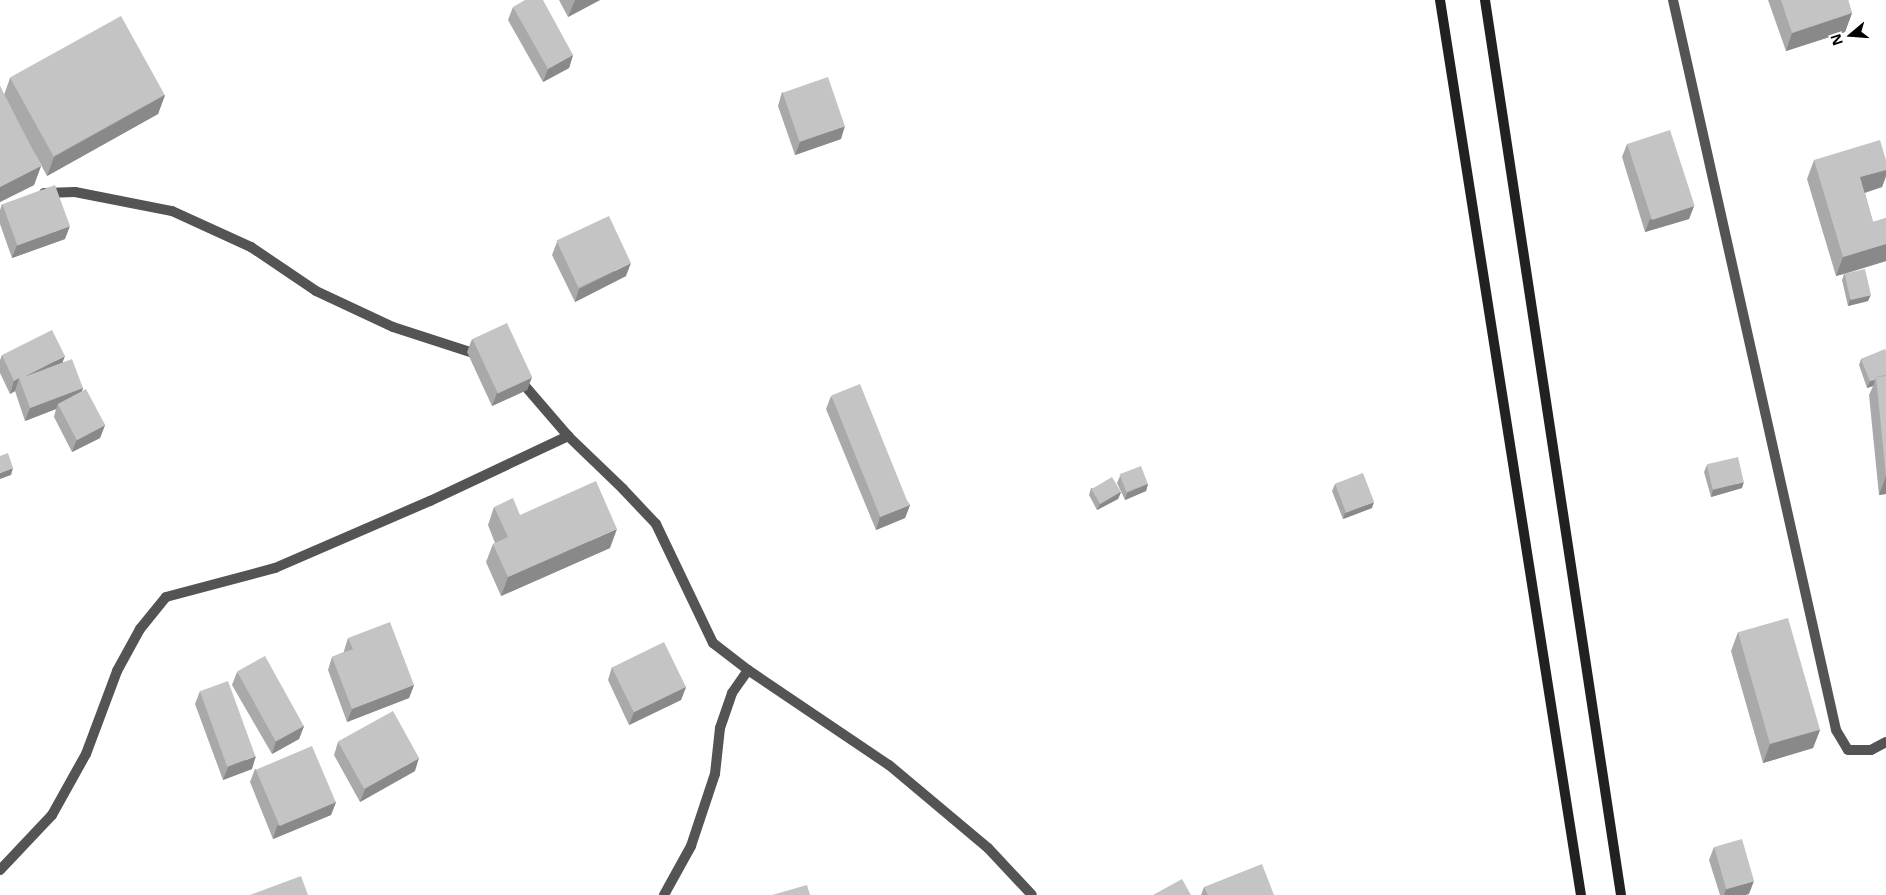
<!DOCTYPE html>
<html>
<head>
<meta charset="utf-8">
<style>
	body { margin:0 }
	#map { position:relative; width:1886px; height:895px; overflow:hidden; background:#fff; font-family:"Open Sans",sans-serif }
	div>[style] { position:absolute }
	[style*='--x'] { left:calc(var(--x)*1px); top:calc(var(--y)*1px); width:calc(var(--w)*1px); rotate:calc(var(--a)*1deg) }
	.minor>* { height:10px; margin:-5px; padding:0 5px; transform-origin:5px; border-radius:5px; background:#545454 }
	.secondary>* { height:10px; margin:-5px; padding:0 5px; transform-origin:5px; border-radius:5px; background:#212121 }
	.wall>* { inset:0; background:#a9a9a9 }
	.shaded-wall>* { inset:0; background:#898989 }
	.building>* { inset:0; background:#c4c4c4; transform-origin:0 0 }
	span { translate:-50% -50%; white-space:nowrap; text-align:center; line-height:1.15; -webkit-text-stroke:5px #fff; paint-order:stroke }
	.north { position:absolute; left:1826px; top:10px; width:50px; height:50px; -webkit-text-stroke:4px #fff; paint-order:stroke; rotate:252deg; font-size:14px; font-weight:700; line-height:20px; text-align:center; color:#000 }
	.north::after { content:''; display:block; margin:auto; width:18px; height:22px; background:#000; clip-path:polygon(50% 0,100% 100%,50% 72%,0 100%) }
</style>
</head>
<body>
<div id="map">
	<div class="minor">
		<div style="--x:1673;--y:0;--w:748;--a:77.41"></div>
		<div style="--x:1836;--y:730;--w:23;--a:59"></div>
		<div style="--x:1848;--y:750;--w:23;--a:0"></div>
		<div style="--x:1871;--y:750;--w:17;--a:-28"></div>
		<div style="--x:44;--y:193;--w:31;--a:-2"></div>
		<div style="--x:75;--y:192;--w:99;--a:11.1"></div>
		<div style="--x:172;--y:211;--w:87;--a:24.5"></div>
		<div style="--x:251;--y:247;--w:78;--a:34.1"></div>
		<div style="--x:316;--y:291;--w:85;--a:25.1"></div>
		<div style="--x:393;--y:327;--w:90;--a:18"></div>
		<div style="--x:519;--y:379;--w:75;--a:49.3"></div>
		<div style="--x:568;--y:436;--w:76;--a:43.9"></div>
		<div style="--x:623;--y:489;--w:48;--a:46.7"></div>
		<div style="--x:656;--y:524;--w:132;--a:64.4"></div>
		<div style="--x:713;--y:643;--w:44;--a:37.6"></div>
		<div style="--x:748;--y:670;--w:170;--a:34"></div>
		<div style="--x:889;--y:765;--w:129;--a:40"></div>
		<div style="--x:988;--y:848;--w:64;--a:46.9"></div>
		<div style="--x:0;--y:870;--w:76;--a:-46.6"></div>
		<div style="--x:52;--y:815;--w:70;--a:-60.9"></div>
		<div style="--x:86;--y:754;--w:89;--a:-69.5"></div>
		<div style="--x:117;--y:671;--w:48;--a:-61.3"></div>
		<div style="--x:140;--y:629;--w:41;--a:-50.9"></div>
		<div style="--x:166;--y:597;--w:113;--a:-14.9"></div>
		<div style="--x:275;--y:568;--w:169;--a:-23.4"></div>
		<div style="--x:430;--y:501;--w:153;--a:-25.2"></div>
		<div style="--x:664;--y:895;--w:56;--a:-61.1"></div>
		<div style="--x:691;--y:846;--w:76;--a:-71.6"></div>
		<div style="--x:715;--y:774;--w:46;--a:-83.8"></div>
		<div style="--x:720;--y:728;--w:37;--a:-71"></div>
		<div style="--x:732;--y:693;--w:28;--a:-55"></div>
	</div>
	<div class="secondary">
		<div style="--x:1440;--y:0;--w:906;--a:81.05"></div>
		<div style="--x:1485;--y:0;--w:905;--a:81.36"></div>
	</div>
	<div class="wall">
		<div style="clip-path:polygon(559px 0,600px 0,568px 17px)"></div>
		<div style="clip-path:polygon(1768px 0,1848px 0,1852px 13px,1845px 32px,1786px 51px)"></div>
		<div style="clip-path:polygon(513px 7px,573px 55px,569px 68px,543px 82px,508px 20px)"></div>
		<div style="clip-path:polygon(10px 78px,165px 95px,158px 114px,47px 176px,32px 148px,41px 166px,34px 185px,0 202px,0 86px,4px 95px)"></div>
		<div style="clip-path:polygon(782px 92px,841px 139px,795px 155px,778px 106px)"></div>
		<div style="clip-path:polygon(1627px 144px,1694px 206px,1689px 219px,1645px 232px,1622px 157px)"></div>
		<div style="clip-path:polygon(1814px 160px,1886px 160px,1886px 176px,1882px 187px,1865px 193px,1873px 222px,1886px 218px,1886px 261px,1848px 273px,1868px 301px,1848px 306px,1842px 280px,1844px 274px,1836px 276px,1807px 179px)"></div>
		<div style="clip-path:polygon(2px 204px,65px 239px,12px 258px,0 224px,0 210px)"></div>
		<div style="clip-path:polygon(557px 242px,626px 276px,575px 302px,552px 255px)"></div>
		<div style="clip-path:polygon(472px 339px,532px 377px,527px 390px,492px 406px,467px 352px)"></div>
		<div style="clip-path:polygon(1886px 351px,1886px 494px,1879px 495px,1869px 395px,1873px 386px,1867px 388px,1859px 365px,1861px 359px)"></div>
		<div style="clip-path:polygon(2px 355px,63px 362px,83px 388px,82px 391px,105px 425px,100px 438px,72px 452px,54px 417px,56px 409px,25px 421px,15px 391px,10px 394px,0 373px,0 360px)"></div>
		<div style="clip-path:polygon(831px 396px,910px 505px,905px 518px,876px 530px,826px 409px)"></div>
		<div style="clip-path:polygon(1707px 465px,1742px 488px,1711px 497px,1704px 472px)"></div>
		<div style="clip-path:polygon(1120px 476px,1148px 484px,1146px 491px,1125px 500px,1117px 483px)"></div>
		<div style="clip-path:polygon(1335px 484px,1372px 508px,1343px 519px,1332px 491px)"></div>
		<div style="clip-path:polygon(1091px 488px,1121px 492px,1118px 499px,1097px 510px,1089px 495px)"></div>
		<div style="clip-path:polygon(494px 507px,520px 515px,610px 548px,501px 596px,486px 562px,493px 544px,495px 543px,488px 525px)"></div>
		<div style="clip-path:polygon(1738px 632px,1820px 730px,1813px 748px,1763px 763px,1731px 651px)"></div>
		<div style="clip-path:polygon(348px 638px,414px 685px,409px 698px,347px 722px,328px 670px,332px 657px,344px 652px,344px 651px)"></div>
		<div style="clip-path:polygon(612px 667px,686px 687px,681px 700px,629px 725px,608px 680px)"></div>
		<div style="clip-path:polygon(237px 672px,304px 726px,299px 739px,272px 754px,232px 685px)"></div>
		<div style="clip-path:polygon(200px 691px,252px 769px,223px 780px,195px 704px)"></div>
		<div style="clip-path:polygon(338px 742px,415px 771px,360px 802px,334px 755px)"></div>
		<div style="clip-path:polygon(255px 769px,336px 802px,331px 815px,273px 839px,250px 782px)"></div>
		<div style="clip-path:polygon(1714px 847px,1749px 894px,1745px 895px,1720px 895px,1709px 860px)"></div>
		<div style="clip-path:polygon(1204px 887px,1274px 895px,1201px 895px)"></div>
	</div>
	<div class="shaded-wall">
		<div style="clip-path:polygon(575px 0,600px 0,568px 17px)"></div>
		<div style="clip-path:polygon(1852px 13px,1845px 32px,1786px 51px,1792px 33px)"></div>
		<div style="clip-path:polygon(573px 55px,569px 68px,543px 82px,548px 69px)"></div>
		<div style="clip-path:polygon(165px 95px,158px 114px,47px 176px,54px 157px)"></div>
		<div style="clip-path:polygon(845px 126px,841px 139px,795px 155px,800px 142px)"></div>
		<div style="clip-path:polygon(41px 166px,34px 185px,0 202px,0 187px)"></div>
		<div style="clip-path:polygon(1886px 170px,1886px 176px,1882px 187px,1854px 196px,1860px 177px)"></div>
		<div style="clip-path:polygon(1694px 206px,1689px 219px,1645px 232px,1650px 219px)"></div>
		<div style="clip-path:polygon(70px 226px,65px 239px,12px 258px,17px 245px)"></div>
		<div style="clip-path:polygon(1886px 244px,1886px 261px,1836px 276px,1843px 257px)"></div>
		<div style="clip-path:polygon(631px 263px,626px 276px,575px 302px,579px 289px)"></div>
		<div style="clip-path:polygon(1871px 295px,1868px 301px,1848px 306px,1850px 299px)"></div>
		<div style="clip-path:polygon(65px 356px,60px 369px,24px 377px)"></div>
		<div style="clip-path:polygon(532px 377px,527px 390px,492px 406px,497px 393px)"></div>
		<div style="clip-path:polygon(19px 378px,15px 391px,10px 394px,14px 381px)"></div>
		<div style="clip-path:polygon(1875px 380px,1873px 386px,1867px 388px,1870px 381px)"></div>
		<div style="clip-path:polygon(83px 388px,78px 401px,58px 404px,56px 409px,25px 421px,30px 408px)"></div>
		<div style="clip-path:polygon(105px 425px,100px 438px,72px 452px,77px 439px)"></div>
		<div style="clip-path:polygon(13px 468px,11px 475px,0 479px,0 473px)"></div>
		<div style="clip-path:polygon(1886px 476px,1886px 494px,1879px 495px)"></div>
		<div style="clip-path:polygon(1744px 482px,1742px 488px,1711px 497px,1713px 490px)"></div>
		<div style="clip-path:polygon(1148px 484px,1146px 491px,1125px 500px,1127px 493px)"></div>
		<div style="clip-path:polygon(1121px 492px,1118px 499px,1097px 510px,1100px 504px)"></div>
		<div style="clip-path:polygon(1374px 502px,1372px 508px,1343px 519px,1345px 513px)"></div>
		<div style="clip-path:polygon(910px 505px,905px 518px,876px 530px,880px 517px)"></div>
		<div style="clip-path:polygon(617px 529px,610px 548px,501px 596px,508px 577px)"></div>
		<div style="clip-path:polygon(414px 685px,409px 698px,347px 722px,352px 709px)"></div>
		<div style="clip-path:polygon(686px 687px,681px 700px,629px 725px,634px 712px)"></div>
		<div style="clip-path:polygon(304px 726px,299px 739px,272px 754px,276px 741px)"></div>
		<div style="clip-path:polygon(1820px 730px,1813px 748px,1763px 763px,1770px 744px)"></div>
		<div style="clip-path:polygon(256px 756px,252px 769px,223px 780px,228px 767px)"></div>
		<div style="clip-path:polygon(419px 758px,415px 771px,360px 802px,365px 789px)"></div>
		<div style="clip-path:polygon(336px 802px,331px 815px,273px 839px,277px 826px)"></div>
		<div style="clip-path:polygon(1754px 881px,1749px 894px,1745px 895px,1724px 895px,1726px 889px)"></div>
	</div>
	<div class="building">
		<div style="clip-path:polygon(525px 0,543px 0,573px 55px,548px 69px,513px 7px)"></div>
		<div style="clip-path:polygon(1781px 0,1848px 0,1852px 13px,1792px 33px)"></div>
		<div style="left:121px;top:16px;width:90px;height:127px;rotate:61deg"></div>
		<div style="left:828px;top:77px;width:52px;height:48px;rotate:71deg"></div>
		<div style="clip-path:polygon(0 86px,41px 166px,0 187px)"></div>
		<div style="left:1670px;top:130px;width:80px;height:45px;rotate:72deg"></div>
		<div style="clip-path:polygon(1880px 140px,1886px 160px,1886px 170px,1860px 177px,1873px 222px,1886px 218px,1886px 244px,1843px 257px,1814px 160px)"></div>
		<div style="left:55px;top:185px;width:44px;height:56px;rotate:70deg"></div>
		<div style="left:609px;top:216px;width:52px;height:58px;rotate:65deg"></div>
		<div style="left:1865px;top:269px;width:27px;height:21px;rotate:77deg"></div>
		<div style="left:507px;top:323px;width:60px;height:38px;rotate:65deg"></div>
		<div style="clip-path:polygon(52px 330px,65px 356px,24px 377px,72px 359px,83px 388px,30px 408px,19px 378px,14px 381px,2px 355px)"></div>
		<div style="clip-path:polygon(1885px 349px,1886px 351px,1886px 375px,1876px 377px,1875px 380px,1870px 381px,1861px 359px)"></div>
		<div style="clip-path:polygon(1886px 376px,1886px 476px,1876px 377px)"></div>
		<div style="left:860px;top:384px;width:131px;height:31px;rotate:68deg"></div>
		<div style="left:86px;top:389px;width:41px;height:32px;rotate:62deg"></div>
		<div style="clip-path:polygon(8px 453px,13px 468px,0 473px,0 456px)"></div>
		<div style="left:1738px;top:457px;width:26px;height:32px;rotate:77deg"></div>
		<div style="left:1141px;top:466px;width:19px;height:23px;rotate:69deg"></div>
		<div style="left:1363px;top:473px;width:31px;height:30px;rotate:69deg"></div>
		<div style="left:1112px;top:477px;width:17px;height:24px;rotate:59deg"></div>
		<div style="clip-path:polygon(596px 481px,617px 529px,508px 577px,493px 544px,508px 537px,494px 507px,513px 498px,520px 515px)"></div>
		<div style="left:1788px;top:618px;width:116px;height:52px;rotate:74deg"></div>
		<div style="clip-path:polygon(390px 622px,414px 685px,352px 709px,332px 657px,353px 649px,348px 638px)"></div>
		<div style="left:664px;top:642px;width:50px;height:58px;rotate:64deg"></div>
		<div style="left:265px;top:656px;width:80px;height:32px;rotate:61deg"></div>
		<div style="left:228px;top:681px;width:80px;height:30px;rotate:70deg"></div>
		<div style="left:393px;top:711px;width:54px;height:63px;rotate:61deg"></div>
		<div style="left:312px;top:746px;width:61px;height:61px;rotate:67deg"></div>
		<div style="left:1742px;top:839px;width:44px;height:29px;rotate:74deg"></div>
		<div style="clip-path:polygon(1262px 864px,1274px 895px,1208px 895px,1204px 887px)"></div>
		<div style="clip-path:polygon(301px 876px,308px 895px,250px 895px)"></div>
		<div style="clip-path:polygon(1182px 879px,1191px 895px,1153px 895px)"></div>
		<div style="clip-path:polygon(807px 885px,810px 895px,772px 895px)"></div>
	</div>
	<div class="north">N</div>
</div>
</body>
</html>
